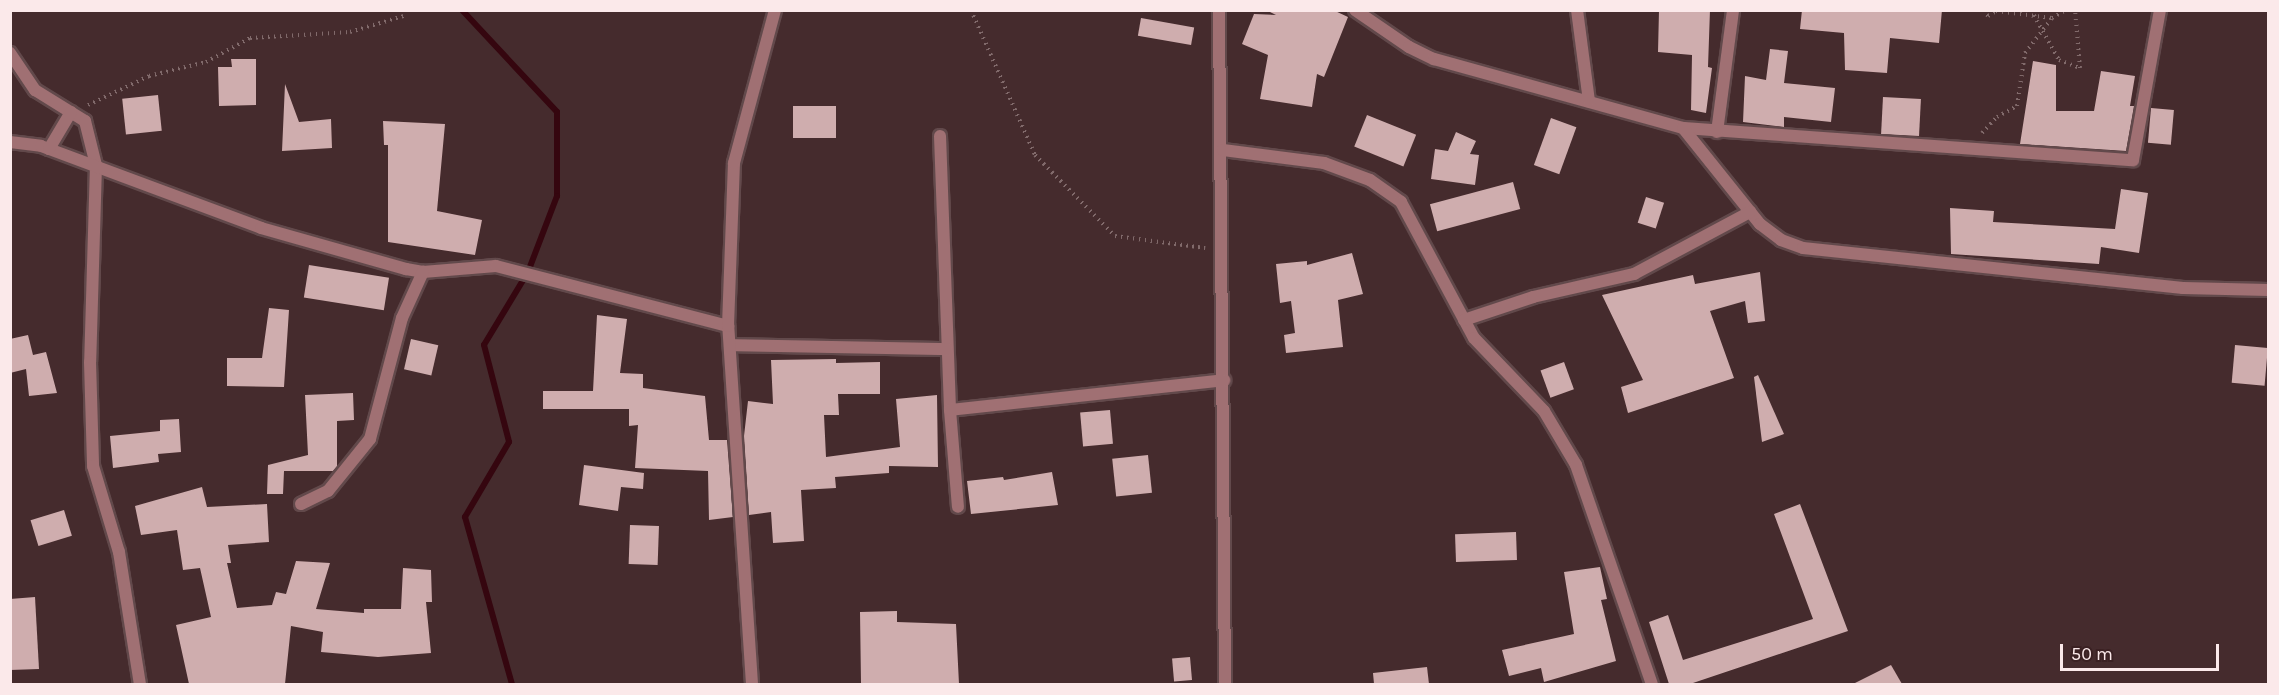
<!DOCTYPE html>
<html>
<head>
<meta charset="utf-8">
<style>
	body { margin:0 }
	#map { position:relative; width:2279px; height:695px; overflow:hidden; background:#452b2d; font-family:Karla,sans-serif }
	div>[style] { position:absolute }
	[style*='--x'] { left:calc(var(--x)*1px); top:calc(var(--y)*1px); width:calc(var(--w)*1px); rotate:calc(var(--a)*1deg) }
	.stream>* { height:6px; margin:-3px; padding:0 3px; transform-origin:3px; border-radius:3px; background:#35060f }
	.building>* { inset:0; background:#cfadae; transform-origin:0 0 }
	.path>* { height:4px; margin-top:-2px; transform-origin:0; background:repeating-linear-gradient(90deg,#816a6b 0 1.5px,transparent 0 6px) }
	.roads { filter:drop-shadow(2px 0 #62494b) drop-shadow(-2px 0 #62494b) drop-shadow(0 2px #62494b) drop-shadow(0 -2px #62494b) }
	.minor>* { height:12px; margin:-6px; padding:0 6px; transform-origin:6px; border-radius:6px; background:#a07073 }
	span { translate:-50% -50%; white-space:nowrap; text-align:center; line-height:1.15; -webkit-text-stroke:6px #3b2123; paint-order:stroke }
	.frame { position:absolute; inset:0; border:12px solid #fbe9ea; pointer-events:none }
	.scale { position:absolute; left:2060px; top:644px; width:159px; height:27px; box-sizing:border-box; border:3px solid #fbe9ea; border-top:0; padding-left:8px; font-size:18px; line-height:21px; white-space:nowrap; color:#fbe9ea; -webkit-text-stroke:4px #3b2123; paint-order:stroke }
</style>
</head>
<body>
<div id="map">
	<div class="stream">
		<div style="--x:462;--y:10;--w:139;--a:47"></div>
		<div style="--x:557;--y:112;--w:84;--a:90"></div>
		<div style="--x:557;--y:196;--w:81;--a:110.9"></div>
		<div style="--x:528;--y:272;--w:85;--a:121.1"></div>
		<div style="--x:484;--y:345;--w:100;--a:75.5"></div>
		<div style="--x:509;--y:442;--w:87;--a:120.4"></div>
		<div style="--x:465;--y:517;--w:173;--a:74.3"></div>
	</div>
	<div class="building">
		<div style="clip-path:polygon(1266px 10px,1333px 10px,1348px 17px,1324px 77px,1317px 74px,1312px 107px,1260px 99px,1268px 55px,1242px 44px,1254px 14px,1276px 15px)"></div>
		<div style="clip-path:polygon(1659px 10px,1710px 10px,1708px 67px,1712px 68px,1706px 113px,1691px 110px,1692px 55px,1658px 52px)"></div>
		<div style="clip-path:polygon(1802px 10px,1942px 10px,1939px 43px,1890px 38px,1887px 73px,1845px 70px,1844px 33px,1800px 29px)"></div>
		<div style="left:1141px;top:18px;width:54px;height:18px;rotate:10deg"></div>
		<div style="clip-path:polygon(1770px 49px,1788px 51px,1784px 83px,1835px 88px,1831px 122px,1784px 117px,1784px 127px,1743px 122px,1745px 76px,1766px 80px)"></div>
		<div style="clip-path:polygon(231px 59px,256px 59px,256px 105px,219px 106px,218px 67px,232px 67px)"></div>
		<div style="clip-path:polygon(2033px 61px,2056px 65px,2056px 111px,2094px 111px,2101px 71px,2135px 76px,2130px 106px,2134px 106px,2126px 151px,2020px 144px)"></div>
		<div style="clip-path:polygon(285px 84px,299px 122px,331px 119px,332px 148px,282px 151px)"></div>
		<div style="left:158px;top:95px;width:36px;height:36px;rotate:84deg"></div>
		<div style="left:1883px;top:97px;width:38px;height:37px;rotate:3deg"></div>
		<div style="left:836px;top:106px;width:32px;height:43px;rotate:90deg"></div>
		<div style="left:2151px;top:108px;width:23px;height:35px;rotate:5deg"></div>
		<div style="left:1367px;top:115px;width:53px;height:34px;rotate:22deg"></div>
		<div style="left:1551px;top:118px;width:27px;height:50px;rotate:20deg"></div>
		<div style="clip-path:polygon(383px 121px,445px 124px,437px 211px,482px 220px,475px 255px,388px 242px,388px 145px,384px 145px)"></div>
		<div style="clip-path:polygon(1456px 132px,1476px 141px,1470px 154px,1479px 155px,1475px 185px,1431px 179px,1435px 149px,1448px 151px)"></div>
		<div style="left:1513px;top:182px;width:28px;height:86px;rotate:75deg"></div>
		<div style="clip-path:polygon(2121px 189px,2148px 193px,2139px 253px,2101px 247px,2099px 264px,1951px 254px,1950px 208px,1994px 211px,1993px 222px,2115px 229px)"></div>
		<div style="left:1646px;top:197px;width:19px;height:27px;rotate:18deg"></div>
		<div style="clip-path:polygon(1352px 253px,1363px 294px,1338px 300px,1343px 347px,1286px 353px,1284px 335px,1295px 333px,1291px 301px,1280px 303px,1276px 264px,1307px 261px,1307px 265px)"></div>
		<div style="left:309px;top:265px;width:81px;height:33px;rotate:9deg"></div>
		<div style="clip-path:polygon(1760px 272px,1765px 321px,1748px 323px,1745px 301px,1710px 311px,1734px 378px,1628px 413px,1621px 387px,1643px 380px,1602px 295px,1693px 275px,1695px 284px)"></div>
		<div style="clip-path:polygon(269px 308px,289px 310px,284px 387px,227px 386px,227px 358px,262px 358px)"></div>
		<div style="clip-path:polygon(597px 315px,627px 319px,620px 373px,643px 374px,643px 388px,705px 396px,709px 440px,727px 440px,733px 517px,709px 520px,708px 471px,635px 468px,638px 425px,629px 426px,629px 409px,543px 409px,543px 391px,593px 391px)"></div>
		<div style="clip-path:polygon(28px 335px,33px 355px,46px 352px,57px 393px,29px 396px,26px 369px,10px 373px,10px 339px)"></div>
		<div style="left:411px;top:339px;width:28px;height:31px;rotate:13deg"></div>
		<div style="left:2235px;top:345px;width:33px;height:38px;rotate:5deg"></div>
		<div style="clip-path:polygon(836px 359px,836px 363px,880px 362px,880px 394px,838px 394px,839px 415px,824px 415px,826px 457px,900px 447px,896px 399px,937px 395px,938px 467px,889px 466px,889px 473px,835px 477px,836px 488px,801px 490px,804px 541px,773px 543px,771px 512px,749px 515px,744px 436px,748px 401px,773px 404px,771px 360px)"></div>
		<div style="left:1564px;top:362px;width:29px;height:25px;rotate:70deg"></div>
		<div style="clip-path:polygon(1758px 375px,1784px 434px,1762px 442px,1754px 377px)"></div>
		<div style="clip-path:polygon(353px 393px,354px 420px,337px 421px,337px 467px,333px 471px,284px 471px,283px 494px,267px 494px,268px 465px,308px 455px,305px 395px)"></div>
		<div style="left:1110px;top:410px;width:34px;height:30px;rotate:85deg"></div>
		<div style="clip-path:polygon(179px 419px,181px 452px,158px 454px,159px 462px,113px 468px,110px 436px,160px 431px,160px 420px)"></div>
		<div style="left:1148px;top:455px;width:38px;height:36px;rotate:84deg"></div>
		<div style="clip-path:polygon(584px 465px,644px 473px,643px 489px,621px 487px,618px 511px,579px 505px)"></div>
		<div style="clip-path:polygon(1052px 472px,1058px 505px,971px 514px,967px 481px,1003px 477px,1004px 480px)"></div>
		<div style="clip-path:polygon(202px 487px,207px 507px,267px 504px,269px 542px,228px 545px,231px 563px,227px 563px,237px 608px,272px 605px,276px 592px,286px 594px,296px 561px,330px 563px,316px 609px,364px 613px,364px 609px,401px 609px,403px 568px,431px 570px,432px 602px,426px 602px,431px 653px,378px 657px,321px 652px,323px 632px,291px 626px,285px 684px,189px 684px,176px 625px,211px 617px,200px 568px,183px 570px,177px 530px,141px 535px,135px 506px)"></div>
		<div style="clip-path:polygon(1800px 504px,1848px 631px,1690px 684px,1669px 684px,1649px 622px,1668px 615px,1683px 660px,1813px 619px,1774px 514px)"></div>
		<div style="left:64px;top:510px;width:27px;height:35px;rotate:73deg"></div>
		<div style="left:630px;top:525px;width:29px;height:39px;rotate:2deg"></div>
		<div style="left:1516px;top:532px;width:28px;height:61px;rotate:88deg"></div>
		<div style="clip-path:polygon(1600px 567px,1607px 599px,1601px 600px,1616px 661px,1544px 682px,1541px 668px,1509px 676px,1502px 650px,1574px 634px,1564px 572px)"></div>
		<div style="clip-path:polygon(35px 597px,39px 669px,10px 670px,10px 599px)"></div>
		<div style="clip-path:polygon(897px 611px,897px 622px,956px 624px,959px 684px,861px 684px,860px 612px)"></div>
		<div style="left:1190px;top:657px;width:23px;height:18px;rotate:85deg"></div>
		<div style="clip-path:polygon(1891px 665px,1902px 684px,1853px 684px)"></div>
		<div style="clip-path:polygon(1427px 667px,1429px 684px,1374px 684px,1373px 673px)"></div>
	</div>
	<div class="path">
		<div style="--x:971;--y:10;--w:158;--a:66.2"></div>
		<div style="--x:1035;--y:155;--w:114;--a:45.4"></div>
		<div style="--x:1115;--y:236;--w:91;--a:7.6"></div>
		<div style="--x:1983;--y:10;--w:8;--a:50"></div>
		<div style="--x:1988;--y:16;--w:9;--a:-32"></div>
		<div style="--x:1996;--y:11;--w:56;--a:7.1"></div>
		<div style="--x:2052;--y:18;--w:16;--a:-30"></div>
		<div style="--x:2031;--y:10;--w:57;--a:60.8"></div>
		<div style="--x:2059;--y:60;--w:22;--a:21"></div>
		<div style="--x:2080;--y:68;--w:58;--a:-94.9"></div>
		<div style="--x:88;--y:105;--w:68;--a:-25.4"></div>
		<div style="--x:149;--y:76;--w:59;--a:-13.8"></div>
		<div style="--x:206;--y:62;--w:50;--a:-28.6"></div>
		<div style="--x:250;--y:38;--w:100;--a:-3.4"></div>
		<div style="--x:350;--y:32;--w:59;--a:-16.6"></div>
		<div style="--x:1982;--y:133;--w:22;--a:-47"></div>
		<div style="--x:1997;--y:117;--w:23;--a:-29"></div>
		<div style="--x:2017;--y:106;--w:54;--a:-81.4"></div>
		<div style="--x:2025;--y:53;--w:44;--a:-52.4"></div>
	</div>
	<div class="roads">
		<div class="minor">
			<div style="--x:1219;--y:10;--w:674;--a:89.49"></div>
			<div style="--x:1355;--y:10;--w:65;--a:34.4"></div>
			<div style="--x:1409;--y:47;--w:28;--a:26"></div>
			<div style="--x:1434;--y:59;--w:258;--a:15.5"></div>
			<div style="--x:1683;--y:128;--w:451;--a:4.1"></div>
			<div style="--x:2133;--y:160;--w:152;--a:-79.8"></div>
			<div style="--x:1577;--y:10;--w:92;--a:82.5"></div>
			<div style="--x:10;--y:53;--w:45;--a:56"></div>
			<div style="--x:35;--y:90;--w:59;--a:31.8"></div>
			<div style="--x:85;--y:121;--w:45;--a:76"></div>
			<div style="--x:96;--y:165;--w:197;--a:91.7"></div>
			<div style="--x:90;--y:362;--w:104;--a:88.3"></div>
			<div style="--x:93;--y:466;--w:90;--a:73.2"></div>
			<div style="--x:119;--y:552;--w:134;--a:81"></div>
			<div style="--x:1683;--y:128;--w:123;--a:51.3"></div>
			<div style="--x:1760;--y:224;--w:26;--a:37"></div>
			<div style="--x:1781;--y:240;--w:23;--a:20"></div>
			<div style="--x:1803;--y:248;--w:382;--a:6"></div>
			<div style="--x:2183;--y:288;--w:85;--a:1.3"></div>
			<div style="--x:1717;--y:132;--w:123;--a:-82.5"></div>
			<div style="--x:940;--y:136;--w:274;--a:87.9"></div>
			<div style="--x:950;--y:410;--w:97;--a:85.3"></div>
			<div style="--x:10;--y:142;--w:31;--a:7"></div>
			<div style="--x:41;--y:146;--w:235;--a:20.4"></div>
			<div style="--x:261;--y:228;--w:151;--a:15.8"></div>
			<div style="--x:406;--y:269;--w:17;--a:10"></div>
			<div style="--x:423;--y:272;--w:73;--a:-4.7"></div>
			<div style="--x:496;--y:266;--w:240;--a:14.5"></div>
			<div style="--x:49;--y:149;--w:43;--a:-59.3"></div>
			<div style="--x:1223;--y:150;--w:102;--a:7.3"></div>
			<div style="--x:1324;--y:163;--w:49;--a:20.3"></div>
			<div style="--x:1370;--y:180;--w:38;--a:35"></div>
			<div style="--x:1401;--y:202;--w:154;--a:61.8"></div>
			<div style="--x:1474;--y:338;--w:101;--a:46.2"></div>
			<div style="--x:1544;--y:411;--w:63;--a:59.3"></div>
			<div style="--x:1576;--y:465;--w:232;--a:70.9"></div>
			<div style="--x:1464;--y:320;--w:73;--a:-18.4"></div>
			<div style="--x:1533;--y:297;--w:104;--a:-12.8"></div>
			<div style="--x:1634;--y:274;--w:132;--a:-28.1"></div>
			<div style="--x:730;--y:345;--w:217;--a:1.1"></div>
			<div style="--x:950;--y:410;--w:276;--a:-6.2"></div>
			<div style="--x:301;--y:504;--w:30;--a:-26"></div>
			<div style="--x:328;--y:491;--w:67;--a:-51.1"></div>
			<div style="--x:370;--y:439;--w:125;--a:-75.2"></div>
			<div style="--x:402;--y:318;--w:51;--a:-65.5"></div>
			<div style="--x:752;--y:684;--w:359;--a:-93.8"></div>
			<div style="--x:728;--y:326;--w:163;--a:-87.9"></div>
			<div style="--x:734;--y:163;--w:158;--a:-75"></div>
		</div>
	</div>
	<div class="frame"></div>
	<div class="scale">50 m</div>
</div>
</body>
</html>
